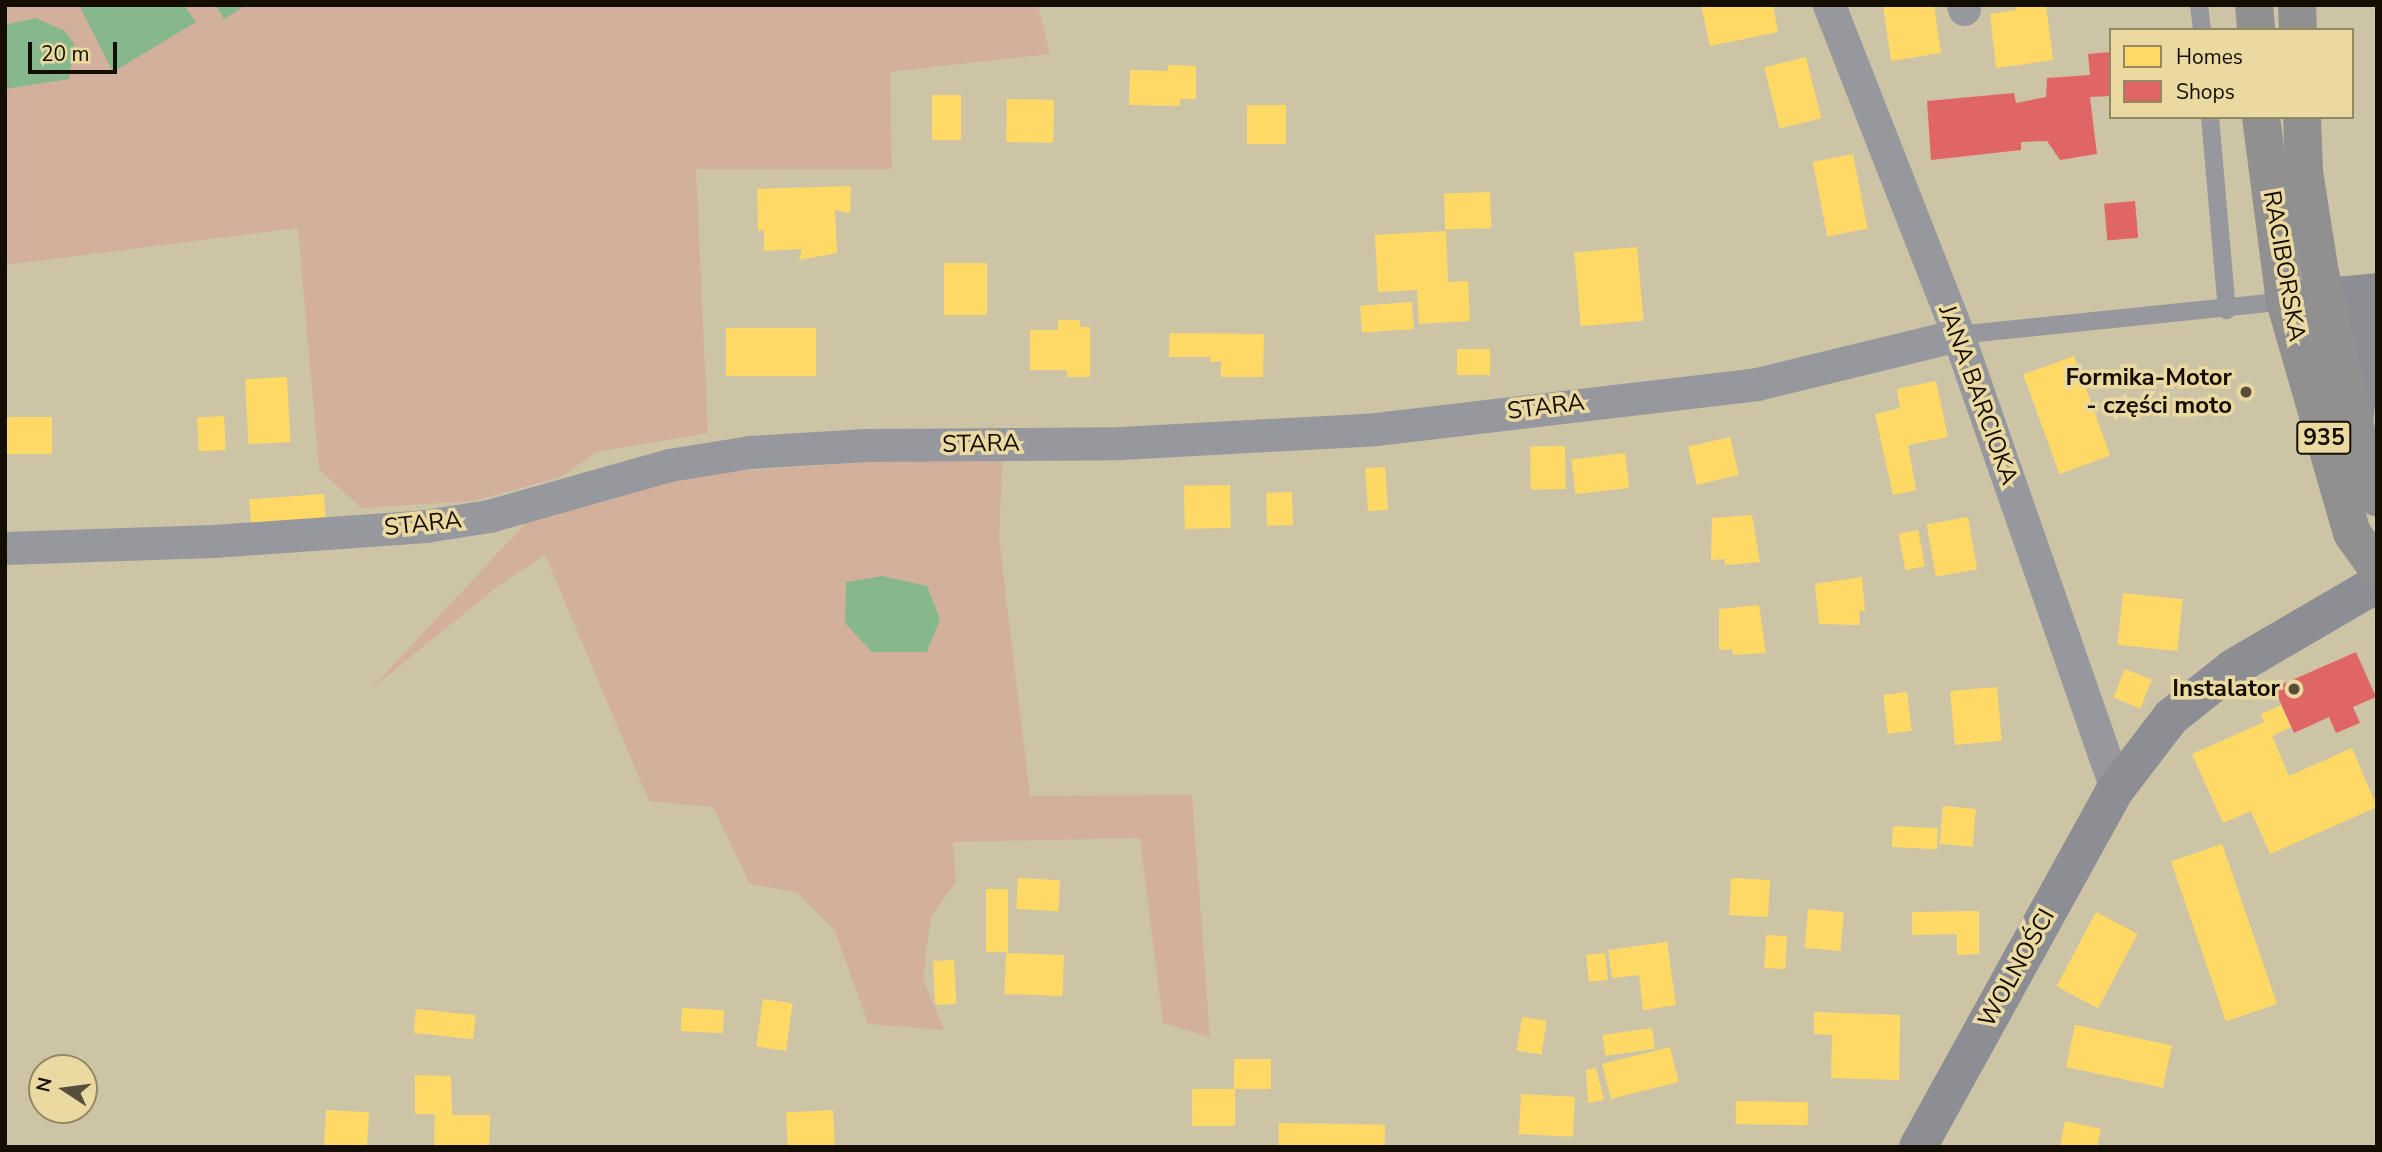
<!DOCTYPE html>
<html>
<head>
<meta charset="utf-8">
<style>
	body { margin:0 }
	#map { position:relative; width:2382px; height:1152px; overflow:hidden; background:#cdc4a6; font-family:"Nunito Sans",sans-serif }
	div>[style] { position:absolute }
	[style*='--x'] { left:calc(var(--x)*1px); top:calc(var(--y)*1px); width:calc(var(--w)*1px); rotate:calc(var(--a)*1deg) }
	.green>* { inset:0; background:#d2b09c }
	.water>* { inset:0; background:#87b78c }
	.homes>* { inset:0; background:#ffd966; transform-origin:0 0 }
	.shops>* { inset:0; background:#e06666; transform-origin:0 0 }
	.lane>* { height:18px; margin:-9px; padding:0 9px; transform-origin:9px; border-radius:9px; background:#97989d }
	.street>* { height:33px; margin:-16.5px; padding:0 16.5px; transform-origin:16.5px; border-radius:16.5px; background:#97989d }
	.secondary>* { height:38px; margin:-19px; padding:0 19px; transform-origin:19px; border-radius:19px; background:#8c8e94 }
	.primary>* { height:38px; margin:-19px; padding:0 19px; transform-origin:19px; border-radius:19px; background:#919091 }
	.dots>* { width:19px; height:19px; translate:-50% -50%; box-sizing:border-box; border:4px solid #eadaa2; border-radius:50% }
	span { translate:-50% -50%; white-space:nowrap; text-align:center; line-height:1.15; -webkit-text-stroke:7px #eadaa2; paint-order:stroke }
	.shield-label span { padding:2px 5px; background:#eadaa2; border:2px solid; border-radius:5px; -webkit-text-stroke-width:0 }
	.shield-label { font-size:23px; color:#140e00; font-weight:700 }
	.street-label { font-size:24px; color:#140e00 }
	.poi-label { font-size:24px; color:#140e00; font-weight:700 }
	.right { translate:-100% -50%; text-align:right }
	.frame { position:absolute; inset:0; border:7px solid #140e00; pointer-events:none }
	.legend { position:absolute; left:2109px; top:28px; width:245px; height:91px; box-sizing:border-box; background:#eadaa2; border:2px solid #948861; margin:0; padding:9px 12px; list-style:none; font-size:21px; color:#140e00 }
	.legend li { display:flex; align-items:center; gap:14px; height:35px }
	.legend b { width:35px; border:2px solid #948861 }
	.north { position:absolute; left:28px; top:1054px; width:70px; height:70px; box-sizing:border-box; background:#eadaa2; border:2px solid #948861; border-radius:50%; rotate:283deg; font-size:19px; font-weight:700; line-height:28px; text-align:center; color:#140e00 }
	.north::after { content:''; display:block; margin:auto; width:24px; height:32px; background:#554e3a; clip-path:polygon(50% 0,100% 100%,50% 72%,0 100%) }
	.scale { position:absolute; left:28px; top:42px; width:89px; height:32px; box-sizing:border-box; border:4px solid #140e00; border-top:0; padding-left:9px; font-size:21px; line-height:24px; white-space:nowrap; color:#140e00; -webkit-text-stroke:5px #eadaa2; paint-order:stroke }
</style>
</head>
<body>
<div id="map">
	<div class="green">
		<div style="clip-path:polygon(5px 5px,1038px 5px,1050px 54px,890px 72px,892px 169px,696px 169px,708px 433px,596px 452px,561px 477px,473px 501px,361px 508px,319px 469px,298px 228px,5px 265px)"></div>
		<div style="clip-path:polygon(1003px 452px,999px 538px,1030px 796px,1192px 795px,1210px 1037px,1163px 1023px,1140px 838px,953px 842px,956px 882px,931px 916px,923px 979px,944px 1030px,868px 1024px,835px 931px,797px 892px,750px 884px,713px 807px,649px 801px,545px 555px,498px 586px,371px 689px,525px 524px,667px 476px)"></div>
	</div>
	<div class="water">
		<div style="clip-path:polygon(79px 5px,184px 5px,196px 22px,113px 72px)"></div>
		<div style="clip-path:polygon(215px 5px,246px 5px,224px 19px)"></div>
		<div style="clip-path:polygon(36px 18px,65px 31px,74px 44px,69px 79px,5px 89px,5px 25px)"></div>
		<div style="clip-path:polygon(882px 576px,927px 586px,940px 619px,927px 652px,872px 652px,845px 623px,846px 582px)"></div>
	</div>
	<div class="homes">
		<div style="clip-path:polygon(1701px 5px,1773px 5px,1778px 32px,1710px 46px)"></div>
		<div style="clip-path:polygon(1883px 5px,1934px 5px,1941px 53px,1891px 61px)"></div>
		<div style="clip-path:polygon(2016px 5px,2046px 5px,2053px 60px,1996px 68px,1990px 14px,2016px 10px)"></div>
		<div style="left:1806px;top:57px;width:63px;height:43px;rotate:76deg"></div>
		<div style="clip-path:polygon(1168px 65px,1196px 66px,1196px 99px,1180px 99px,1180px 106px,1129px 105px,1130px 70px,1168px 71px)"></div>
		<div style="left:932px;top:95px;width:29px;height:45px"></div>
		<div style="left:1007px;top:99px;width:47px;height:43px;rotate:1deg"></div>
		<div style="left:1247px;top:105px;width:39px;height:39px"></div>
		<div style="left:1853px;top:154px;width:76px;height:41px;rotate:79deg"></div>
		<div style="clip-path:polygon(851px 186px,850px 213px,835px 210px,837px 253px,799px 260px,802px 249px,764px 251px,764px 230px,758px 231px,757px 189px)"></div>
		<div style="left:1490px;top:192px;width:36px;height:46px;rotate:88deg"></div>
		<div style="clip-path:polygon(1446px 231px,1448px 282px,1468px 281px,1470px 321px,1419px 324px,1417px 290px,1378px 292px,1375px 235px)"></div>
		<div style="left:1637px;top:247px;width:74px;height:63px;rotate:85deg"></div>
		<div style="left:944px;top:263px;width:43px;height:52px"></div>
		<div style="left:1412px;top:302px;width:27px;height:52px;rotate:86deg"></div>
		<div style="clip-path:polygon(1058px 320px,1080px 320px,1080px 327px,1090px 327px,1090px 377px,1067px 377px,1067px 370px,1030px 370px,1030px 330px,1058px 330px)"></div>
		<div style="left:816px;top:328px;width:48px;height:90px;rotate:90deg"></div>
		<div style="clip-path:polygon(1170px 333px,1264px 334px,1263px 377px,1221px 377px,1221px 361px,1210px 362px,1211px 357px,1169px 357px)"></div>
		<div style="left:1457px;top:349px;width:33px;height:26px"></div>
		<div style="left:2074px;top:356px;width:106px;height:54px;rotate:70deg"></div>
		<div style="left:287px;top:377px;width:65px;height:42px;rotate:87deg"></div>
		<div style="clip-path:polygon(1936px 381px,1948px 437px,1908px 445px,1916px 490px,1893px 495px,1875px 414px,1900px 408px,1897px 389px)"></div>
		<div style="left:224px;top:416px;width:34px;height:27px;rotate:87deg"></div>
		<div style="left:5px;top:417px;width:47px;height:37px"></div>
		<div style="left:1730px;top:437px;width:39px;height:43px;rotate:77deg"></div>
		<div style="left:1565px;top:446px;width:43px;height:35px;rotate:89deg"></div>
		<div style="left:1625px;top:453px;width:35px;height:54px;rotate:83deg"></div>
		<div style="left:1385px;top:467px;width:43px;height:20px;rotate:86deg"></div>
		<div style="left:1230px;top:485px;width:43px;height:46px;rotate:89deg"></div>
		<div style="left:1292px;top:492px;width:33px;height:26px;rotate:88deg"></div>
		<div style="left:324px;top:494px;width:32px;height:75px;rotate:86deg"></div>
		<div style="clip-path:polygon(1752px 515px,1760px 562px,1725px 565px,1725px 559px,1711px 560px,1712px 518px)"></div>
		<div style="left:1968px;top:517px;width:53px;height:42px;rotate:80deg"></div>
		<div style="left:1918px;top:530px;width:37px;height:20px;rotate:79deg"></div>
		<div style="clip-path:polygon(1862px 577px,1865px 611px,1859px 611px,1860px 625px,1819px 624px,1815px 584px)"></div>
		<div style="left:2123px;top:593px;width:60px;height:52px;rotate:6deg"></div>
		<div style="clip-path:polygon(1759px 605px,1766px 653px,1733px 655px,1732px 649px,1719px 650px,1719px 609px)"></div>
		<div style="left:2125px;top:669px;width:29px;height:31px;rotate:22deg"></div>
		<div style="left:1997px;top:687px;width:54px;height:47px;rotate:85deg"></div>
		<div style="left:1907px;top:692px;width:39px;height:24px;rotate:83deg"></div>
		<div style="clip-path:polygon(2281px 705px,2291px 727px,2272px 736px,2289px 776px,2352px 748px,2377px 807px,2270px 854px,2251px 811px,2223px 823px,2192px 754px,2264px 722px,2261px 714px)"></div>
		<div style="left:1943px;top:806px;width:33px;height:38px;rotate:5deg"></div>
		<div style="left:1893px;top:826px;width:45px;height:21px;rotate:3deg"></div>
		<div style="left:2222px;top:844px;width:169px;height:54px;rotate:71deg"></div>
		<div style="left:1018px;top:878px;width:42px;height:31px;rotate:3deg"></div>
		<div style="left:1731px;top:878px;width:39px;height:37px;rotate:3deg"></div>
		<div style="left:986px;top:889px;width:22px;height:63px"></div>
		<div style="left:1808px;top:909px;width:36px;height:39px;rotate:5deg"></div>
		<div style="clip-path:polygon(1979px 911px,1979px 954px,1957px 955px,1957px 934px,1912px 935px,1912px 912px)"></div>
		<div style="left:2096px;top:912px;width:47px;height:84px;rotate:28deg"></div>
		<div style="left:1766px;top:935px;width:21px;height:33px;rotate:3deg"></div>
		<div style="clip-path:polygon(1667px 942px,1676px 1005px,1643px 1010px,1639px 975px,1612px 978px,1608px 950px)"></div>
		<div style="left:1006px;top:953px;width:58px;height:41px;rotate:2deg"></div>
		<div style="left:1605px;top:953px;width:27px;height:19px;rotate:84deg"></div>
		<div style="left:954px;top:960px;width:44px;height:21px;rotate:87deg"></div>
		<div style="left:763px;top:999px;width:30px;height:48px;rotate:8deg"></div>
		<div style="left:682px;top:1008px;width:42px;height:23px;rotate:3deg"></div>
		<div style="left:416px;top:1009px;width:60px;height:24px;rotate:6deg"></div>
		<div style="clip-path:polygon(1814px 1012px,1900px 1015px,1899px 1080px,1831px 1078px,1832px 1035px,1814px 1034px)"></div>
		<div style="left:1522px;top:1017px;width:25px;height:34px;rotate:9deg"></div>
		<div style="left:2075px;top:1025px;width:99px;height:43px;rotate:12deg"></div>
		<div style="left:1652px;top:1028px;width:21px;height:50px;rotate:82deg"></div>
		<div style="left:1670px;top:1047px;width:36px;height:70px;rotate:76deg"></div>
		<div style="left:1234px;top:1059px;width:37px;height:30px"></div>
		<div style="clip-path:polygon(1596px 1068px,1604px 1100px,1588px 1103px,1586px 1070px)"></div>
		<div style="clip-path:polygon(415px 1075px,451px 1076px,452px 1115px,490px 1115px,489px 1147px,434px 1147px,435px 1114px,415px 1114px)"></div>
		<div style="left:1192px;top:1089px;width:43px;height:37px"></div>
		<div style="left:1521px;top:1094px;width:54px;height:40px;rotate:3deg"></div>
		<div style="left:1736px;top:1101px;width:72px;height:23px;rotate:1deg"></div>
		<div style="left:326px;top:1110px;width:43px;height:37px;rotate:3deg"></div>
		<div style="left:833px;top:1110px;width:37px;height:47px;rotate:87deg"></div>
		<div style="clip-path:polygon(2065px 1121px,2101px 1129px,2097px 1147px,2060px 1147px)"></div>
		<div style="left:1279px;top:1123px;width:106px;height:24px;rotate:1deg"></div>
	</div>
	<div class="shops">
		<div style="clip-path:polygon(2111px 52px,2111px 96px,2090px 97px,2097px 154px,2060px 160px,2047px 141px,2021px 142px,2021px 150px,1931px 160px,1927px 101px,2014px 93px,2016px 103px,2046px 97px,2047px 78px,2090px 75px,2088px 54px)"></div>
		<div style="left:2135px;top:201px;width:37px;height:31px;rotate:85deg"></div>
		<div style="clip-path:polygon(2356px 652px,2376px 697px,2353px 707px,2360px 723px,2336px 733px,2329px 717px,2294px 733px,2274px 688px)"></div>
	</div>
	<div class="lane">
		<div style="--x:2199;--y:5;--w:25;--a:83"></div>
		<div style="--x:2210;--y:117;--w:194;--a:85"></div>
		<div style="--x:1958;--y:335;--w:329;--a:-5.9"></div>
	</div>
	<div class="street">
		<div style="--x:1829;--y:5;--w:354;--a:68.6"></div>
		<div style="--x:1958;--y:335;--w:481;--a:70.8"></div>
		<div style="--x:1963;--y:5;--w:4;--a:76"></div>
		<div style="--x:5;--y:548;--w:208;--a:-1.9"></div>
		<div style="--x:213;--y:541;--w:213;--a:-4"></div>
		<div style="--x:425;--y:526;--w:65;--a:-8.9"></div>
		<div style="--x:489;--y:516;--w:187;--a:-15.8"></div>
		<div style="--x:669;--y:465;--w:82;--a:-9.1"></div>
		<div style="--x:750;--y:452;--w:116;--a:-3.5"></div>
		<div style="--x:866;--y:445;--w:255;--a:-0.4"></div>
		<div style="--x:1121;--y:443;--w:255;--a:-3.1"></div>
		<div style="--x:1376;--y:429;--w:384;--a:-6.7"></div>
		<div style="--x:1757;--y:384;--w:207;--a:-13.7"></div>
	</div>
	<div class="secondary">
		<div style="--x:2294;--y:300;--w:83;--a:-5.5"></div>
		<div style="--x:2303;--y:316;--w:34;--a:24"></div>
		<div style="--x:2334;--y:330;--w:43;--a:-1.3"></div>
		<div style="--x:2354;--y:424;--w:37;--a:-84"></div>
		<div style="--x:2358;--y:387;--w:49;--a:-67.1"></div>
		<div style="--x:1918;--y:1147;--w:409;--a:-61.1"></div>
		<div style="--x:2116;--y:789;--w:91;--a:-52.6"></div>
		<div style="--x:2171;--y:717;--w:79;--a:-38.3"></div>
		<div style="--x:2233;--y:668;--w:167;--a:-30.3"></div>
	</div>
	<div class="primary">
		<div style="--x:2254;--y:5;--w:25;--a:85"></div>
		<div style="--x:2297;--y:5;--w:25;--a:88"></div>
		<div style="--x:2261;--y:117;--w:186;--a:82.6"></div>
		<div style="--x:2285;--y:301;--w:241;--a:73.9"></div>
		<div style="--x:2352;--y:533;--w:43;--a:54.5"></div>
		<div style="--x:2302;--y:117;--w:55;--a:87.9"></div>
		<div style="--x:2304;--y:172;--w:102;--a:81"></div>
		<div style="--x:2320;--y:273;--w:155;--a:77.3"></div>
		<div style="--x:2354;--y:424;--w:77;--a:72.5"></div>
	</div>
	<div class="dots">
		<div style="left:2246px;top:392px;background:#554e3a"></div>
		<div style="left:2294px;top:689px;background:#554e3a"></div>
	</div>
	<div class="shield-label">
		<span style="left:2324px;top:438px">935</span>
	</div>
	<div class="street-label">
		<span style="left:2284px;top:266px;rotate:80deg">RACIBORSKA</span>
		<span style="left:1978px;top:395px;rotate:70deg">JANA BARCIOKA</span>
		<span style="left:1546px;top:407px;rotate:-7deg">STARA</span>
		<span style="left:981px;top:444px;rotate:-1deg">STARA</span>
		<span style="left:423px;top:524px;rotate:-6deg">STARA</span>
		<span style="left:2017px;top:968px;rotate:-61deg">WOLNOŚCI</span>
	</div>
	<div class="poi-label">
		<span class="right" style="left:2232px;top:392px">Formika-Motor<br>- części moto</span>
		<span class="right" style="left:2280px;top:689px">Instalator</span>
	</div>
	<div class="frame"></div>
	<ul class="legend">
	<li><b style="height:19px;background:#ffd966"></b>Homes</li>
	<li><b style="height:19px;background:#e06666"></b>Shops</li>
	</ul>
	<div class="north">N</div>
	<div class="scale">20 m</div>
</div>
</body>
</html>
